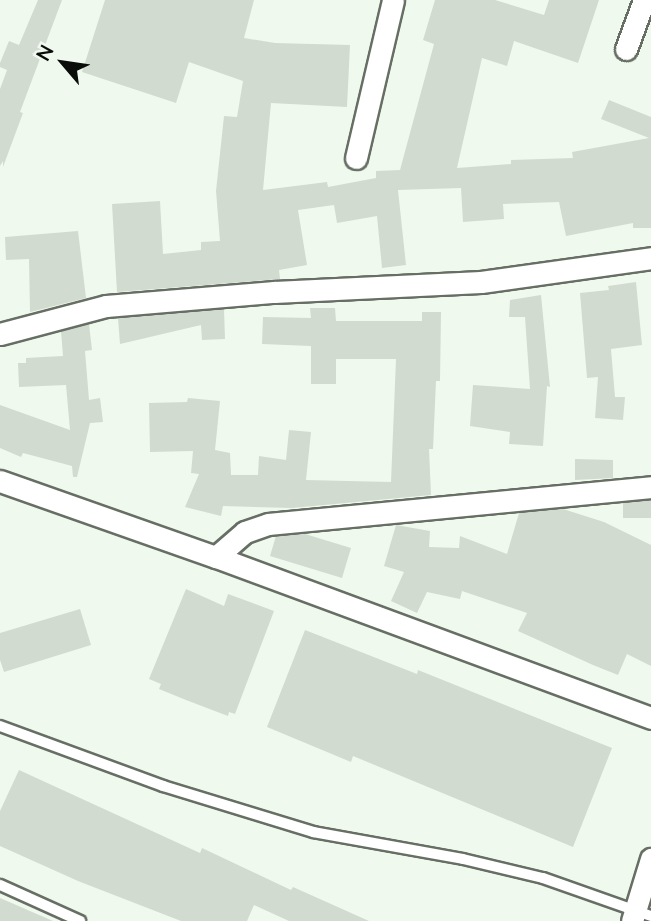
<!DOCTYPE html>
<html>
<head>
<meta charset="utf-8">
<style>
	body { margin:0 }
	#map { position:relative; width:651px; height:921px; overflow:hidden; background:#f0f9ee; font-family:Lato,sans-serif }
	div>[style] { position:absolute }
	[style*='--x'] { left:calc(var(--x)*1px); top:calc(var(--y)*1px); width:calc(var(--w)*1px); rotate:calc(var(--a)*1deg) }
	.building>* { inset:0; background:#d2dbd0; transform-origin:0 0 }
	.roads { filter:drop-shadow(2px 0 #676f65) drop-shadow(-2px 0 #676f65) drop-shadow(0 2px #676f65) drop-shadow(0 -2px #676f65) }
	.service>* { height:10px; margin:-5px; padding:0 5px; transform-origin:5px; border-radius:5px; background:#fff }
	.minor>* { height:21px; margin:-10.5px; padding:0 10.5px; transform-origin:10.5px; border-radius:10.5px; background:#fff }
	span { translate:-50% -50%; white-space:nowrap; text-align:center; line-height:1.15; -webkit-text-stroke:5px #f0f9ee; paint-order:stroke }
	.north { position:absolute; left:28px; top:28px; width:70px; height:70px; -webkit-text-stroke:5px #f0f9ee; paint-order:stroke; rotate:299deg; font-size:19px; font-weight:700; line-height:28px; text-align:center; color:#090c09 }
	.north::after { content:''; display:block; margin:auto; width:24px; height:32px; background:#090c09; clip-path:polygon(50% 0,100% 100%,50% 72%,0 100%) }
</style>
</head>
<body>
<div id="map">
	<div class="building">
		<div style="clip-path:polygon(38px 0,62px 0,20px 112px,23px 113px,3px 167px,3px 161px,0 166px,0 89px,7px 70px,0 67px,0 63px,9px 41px,19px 45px)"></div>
		<div style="clip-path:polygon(105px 0,254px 0,244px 38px,275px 43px,350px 45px,347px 107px,271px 103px,263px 190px,327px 182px,328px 187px,376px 178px,376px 171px,400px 170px,434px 44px,423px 40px,435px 0,495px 0,544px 15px,549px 0,599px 0,578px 63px,514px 41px,507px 66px,482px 58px,457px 168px,511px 164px,511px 160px,573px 158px,572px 152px,649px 138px,601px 119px,609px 100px,651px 117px,651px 228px,633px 228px,633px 223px,566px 236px,559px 202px,503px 204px,504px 219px,463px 222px,461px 188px,398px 190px,406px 265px,382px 268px,377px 216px,337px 223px,334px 205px,298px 210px,307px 265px,279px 270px,280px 279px,117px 292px,112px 204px,160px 201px,163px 254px,201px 250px,201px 242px,220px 241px,216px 191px,224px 116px,237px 117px,243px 81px,189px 62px,176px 103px,82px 72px)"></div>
		<div style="clip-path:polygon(78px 231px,86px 298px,30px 312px,29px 259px,6px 260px,5px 237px)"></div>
		<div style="clip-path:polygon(636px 282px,642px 345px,611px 349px,615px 397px,625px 397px,623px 420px,595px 418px,598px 377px,587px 378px,580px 293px,609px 290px,608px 286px)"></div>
		<div style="clip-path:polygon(541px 295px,550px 387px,547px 386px,543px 446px,509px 444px,510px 432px,470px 426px,473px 385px,530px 389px,525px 317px,509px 317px,510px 300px)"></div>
		<div style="clip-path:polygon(310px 308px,335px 308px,336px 321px,422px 321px,422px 312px,441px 312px,440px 381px,436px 381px,433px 449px,429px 449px,431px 495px,292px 508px,223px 506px,221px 516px,185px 507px,199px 474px,191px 473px,193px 451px,150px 452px,149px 403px,187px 402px,188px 398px,220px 401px,215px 450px,230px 453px,231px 475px,258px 475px,259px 456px,286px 460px,289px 430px,311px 432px,306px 480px,391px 482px,396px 359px,336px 359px,336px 384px,311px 384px,311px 346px,262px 344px,263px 317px,311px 318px)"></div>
		<div style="clip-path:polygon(224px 309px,225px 339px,202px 340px,201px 325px,120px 344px,118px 318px)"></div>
		<div style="clip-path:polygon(89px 324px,92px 350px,85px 351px,89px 400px,100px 398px,103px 422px,90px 423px,77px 477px,73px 477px,72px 466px,23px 453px,21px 457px,0 448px,0 405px,70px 430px,66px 385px,19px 387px,18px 363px,26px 363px,26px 358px,63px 356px,61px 331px)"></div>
		<div style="clip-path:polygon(575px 459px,613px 460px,613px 478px,575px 480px)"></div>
		<div style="left:651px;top:500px;width:18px;height:28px;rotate:90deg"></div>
		<div style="clip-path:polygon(563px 509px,604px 522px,651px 545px,651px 666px,627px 654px,618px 675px,593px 665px,518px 631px,527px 613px,462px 591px,460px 599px,427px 592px,417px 613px,391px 601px,404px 572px,384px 566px,396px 525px,430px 531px,429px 547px,459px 548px,460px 536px,507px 554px,519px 513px)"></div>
		<div style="clip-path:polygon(305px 534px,351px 548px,342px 578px,270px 556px,276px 536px)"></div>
		<div style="clip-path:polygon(186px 589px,224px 606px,228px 594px,274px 611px,235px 714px,229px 712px,228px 716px,186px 700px,159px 689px,161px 684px,149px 679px)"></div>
		<div style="clip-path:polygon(80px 609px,91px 645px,4px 672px,0 660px,0 633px)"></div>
		<div style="clip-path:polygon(305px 630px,417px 674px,418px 670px,612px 748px,573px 847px,353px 756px,351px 762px,267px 727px)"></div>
		<div style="clip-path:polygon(19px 770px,200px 853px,202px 848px,291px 890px,293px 887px,369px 921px,289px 921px,254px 905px,247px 921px,181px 921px,78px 881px,0 846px,0 811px)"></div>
		<div style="clip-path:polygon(0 898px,53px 921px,0 921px)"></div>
	</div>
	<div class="roads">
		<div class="service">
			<div style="--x:0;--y:726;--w:174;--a:20.2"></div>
			<div style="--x:163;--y:786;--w:157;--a:17"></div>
			<div style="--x:313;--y:832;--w:152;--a:10.2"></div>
			<div style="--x:463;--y:859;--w:82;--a:13.4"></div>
			<div style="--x:543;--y:878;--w:114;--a:19.4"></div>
			<div style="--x:0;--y:885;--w:88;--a:24.2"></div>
		</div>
		<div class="minor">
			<div style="--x:626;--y:49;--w:52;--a:-69.8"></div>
			<div style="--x:356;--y:158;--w:162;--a:-76.8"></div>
			<div style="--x:0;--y:334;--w:110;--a:-14.8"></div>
			<div style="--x:106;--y:306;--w:169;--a:-4.8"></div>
			<div style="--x:274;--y:292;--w:207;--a:-2.8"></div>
			<div style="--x:481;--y:282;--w:172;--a:-8"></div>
			<div style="--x:0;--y:481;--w:229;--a:19.4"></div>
			<div style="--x:216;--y:557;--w:464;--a:20.3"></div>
			<div style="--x:216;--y:557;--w:38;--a:-41"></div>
			<div style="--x:245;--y:532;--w:24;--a:-19"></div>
			<div style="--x:268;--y:524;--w:385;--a:-5.5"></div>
			<div style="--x:632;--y:921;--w:65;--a:-73"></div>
		</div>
	</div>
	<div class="north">N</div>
</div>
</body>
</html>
